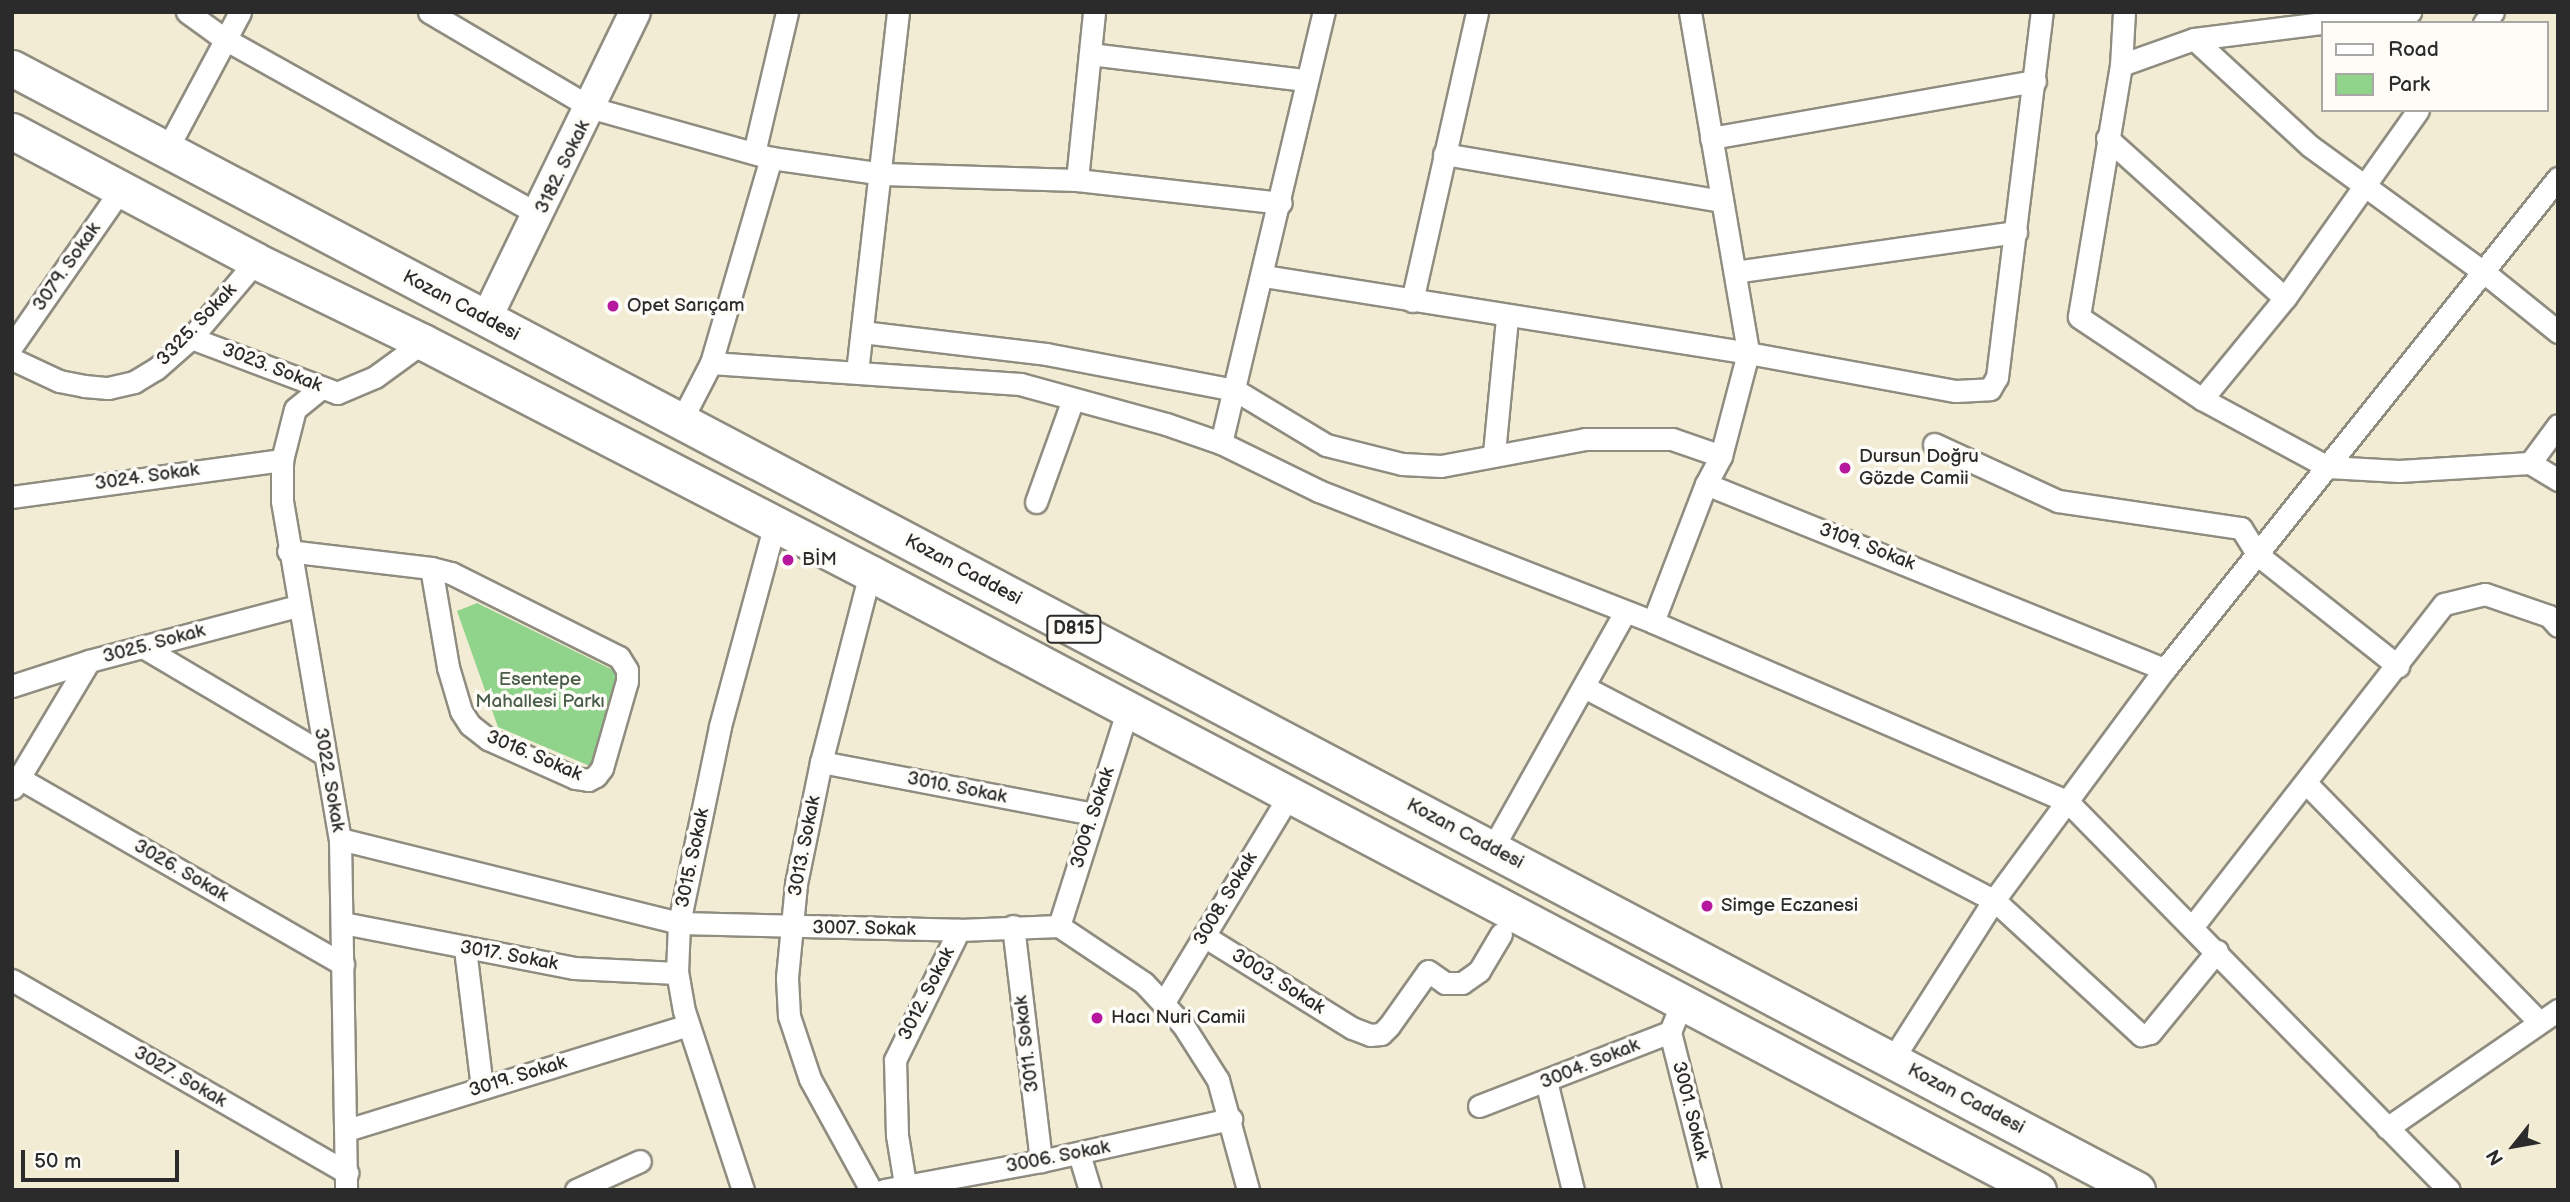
<!DOCTYPE html>
<html>
<head>
<meta charset="utf-8">
<style>
	body { margin:0 }
	#map { position:relative; width:2570px; height:1202px; overflow:hidden; background:#f3ecd5; font-family:"Balsamiq Sans",sans-serif }
	div>[style] { position:absolute }
	[style*='--x'] { left:calc(var(--x)*1px); top:calc(var(--y)*1px); width:calc(var(--w)*1px); rotate:calc(var(--a)*1deg) }
	.green>* { inset:0; background:#90d38b }
	.roads { filter:drop-shadow(2px 0 #8f8c80) drop-shadow(-2px 0 #8f8c80) drop-shadow(0 2px #8f8c80) drop-shadow(0 -2px #8f8c80) }
	.minor>* { height:21px; margin:-10.5px; padding:0 10.5px; transform-origin:10.5px; border-radius:10.5px; background:#fff }
	.secondary>* { height:30px; margin:-15px; padding:0 15px; transform-origin:15px; border-radius:15px; background:#fff }
	.trunk>* { height:35px; margin:-17.5px; padding:0 17.5px; transform-origin:17.5px; border-radius:17.5px; background:#fff }
	.dots>* { width:19px; height:19px; translate:-50% -50%; box-sizing:border-box; border:4px solid #fdfcf7; border-radius:50% }
	span { translate:-50% -50%; white-space:nowrap; text-align:center; line-height:1.15; -webkit-text-stroke:7px #fdfcf7; paint-order:stroke }
	.shield-label span { padding:2px 5px; background:#fdfcf7; border:2px solid; border-radius:5px; -webkit-text-stroke-width:0 }
	.shield-label { font-size:18px; color:#2b2b2b; font-weight:700 }
	.street-label { font-size:19px; color:#2b2b2b }
	.poi-label { font-size:19px; color:#2b2b2b }
	.left { translate:0 -50%; text-align:left }
	.park-label { font-size:19px; color:#495d48 }
	.frame { position:absolute; inset:0; border:14px solid #2b2b2b; pointer-events:none }
	.legend { position:absolute; left:2321px; top:21px; width:228px; height:91px; box-sizing:border-box; background:#fdfcf7; border:2px solid #a9a8a5; margin:0; padding:9px 12px; list-style:none; font-size:21px; color:#2b2b2b }
	.legend li { display:flex; align-items:center; gap:14px; height:35px }
	.legend b { width:35px; border:2px solid #a9a8a5 }
	.north { position:absolute; left:2479px; top:1111px; width:70px; height:70px; -webkit-text-stroke:5px #fdfcf7; paint-order:stroke; rotate:239deg; font-size:19px; font-weight:700; line-height:28px; text-align:center; color:#2b2b2b }
	.north::after { content:''; display:block; margin:auto; width:24px; height:32px; background:#2b2b2b; clip-path:polygon(50% 0,100% 100%,50% 72%,0 100%) }
	.scale { position:absolute; left:21px; top:1150px; width:158px; height:32px; box-sizing:border-box; border:4px solid #2b2b2b; border-top:0; padding-left:9px; font-size:21px; line-height:24px; white-space:nowrap; color:#2b2b2b; -webkit-text-stroke:5px #fdfcf7; paint-order:stroke }
</style>
</head>
<body>
<div id="map">
	<div class="green">
		<div style="clip-path:polygon(477px 603px,619px 673px,590px 766px,498px 727px,457px 611px)"></div>
	</div>
	<div class="roads">
		<div class="minor">
			<div style="--x:187;--y:12;--w:44;--a:35.8"></div>
			<div style="--x:223;--y:38;--w:363;--a:29.2"></div>
			<div style="--x:429;--y:12;--w:189;--a:30.5"></div>
			<div style="--x:592;--y:108;--w:186;--a:15.6"></div>
			<div style="--x:771;--y:158;--w:113;--a:8.1"></div>
			<div style="--x:883;--y:174;--w:194;--a:1.8"></div>
			<div style="--x:1077;--y:180;--w:205;--a:6.4"></div>
			<div style="--x:1690;--y:12;--w:346;--a:80.3"></div>
			<div style="--x:1748;--y:353;--w:106;--a:104.7"></div>
			<div style="--x:1721;--y:456;--w:32;--a:118"></div>
			<div style="--x:2124;--y:12;--w:53;--a:93.2"></div>
			<div style="--x:2121;--y:65;--w:255;--a:99.5"></div>
			<div style="--x:2079;--y:317;--w:148;--a:33.7"></div>
			<div style="--x:2202;--y:399;--w:143;--a:28.4"></div>
			<div style="--x:2328;--y:467;--w:71;--a:3.2"></div>
			<div style="--x:2399;--y:471;--w:131;--a:-3.5"></div>
			<div style="--x:2530;--y:463;--w:33;--a:31"></div>
			<div style="--x:2324;--y:23;--w:87;--a:-7.3"></div>
			<div style="--x:2484;--y:23;--w:14;--a:-51"></div>
			<div style="--x:2194;--y:39;--w:158;--a:42.7"></div>
			<div style="--x:2310;--y:146;--w:216;--a:36"></div>
			<div style="--x:2485;--y:273;--w:94;--a:38.9"></div>
			<div style="--x:1090;--y:54;--w:217;--a:6.9"></div>
			<div style="--x:2121;--y:65;--w:77;--a:-19.6"></div>
			<div style="--x:2194;--y:39;--w:130;--a:-7.1"></div>
			<div style="--x:1711;--y:138;--w:329;--a:-10"></div>
			<div style="--x:2107;--y:138;--w:239;--a:42"></div>
			<div style="--x:167;--y:149;--w:155;--a:-61.9"></div>
			<div style="--x:754;--y:153;--w:145;--a:-76.8"></div>
			<div style="--x:1444;--y:154;--w:281;--a:9.6"></div>
			<div style="--x:1077;--y:180;--w:169;--a:-84.2"></div>
			<div style="--x:1735;--y:272;--w:284;--a:-8.1"></div>
			<div style="--x:1264;--y:276;--w:490;--a:9"></div>
			<div style="--x:1748;--y:353;--w:211;--a:10.4"></div>
			<div style="--x:1956;--y:391;--w:34;--a:-3"></div>
			<div style="--x:1990;--y:389;--w:14;--a:-60"></div>
			<div style="--x:1997;--y:377;--w:368;--a:-83"></div>
			<div style="--x:1412;--y:301;--w:296;--a:-77.3"></div>
			<div style="--x:862;--y:332;--w:185;--a:6.8"></div>
			<div style="--x:1046;--y:354;--w:192;--a:10.8"></div>
			<div style="--x:1235;--y:390;--w:106;--a:31.1"></div>
			<div style="--x:1326;--y:445;--w:78;--a:14"></div>
			<div style="--x:1402;--y:464;--w:39;--a:3"></div>
			<div style="--x:1441;--y:466;--w:147;--a:-10.6"></div>
			<div style="--x:1585;--y:439;--w:87;--a:0"></div>
			<div style="--x:1672;--y:439;--w:52;--a:19.1"></div>
			<div style="--x:191;--y:338;--w:156;--a:20.6"></div>
			<div style="--x:337;--y:393;--w:41;--a:-22.8"></div>
			<div style="--x:375;--y:377;--w:59;--a:-36.1"></div>
			<div style="--x:12;--y:346;--w:191;--a:-55.2"></div>
			<div style="--x:12;--y:359;--w:52;--a:25.1"></div>
			<div style="--x:59;--y:381;--w:25;--a:11"></div>
			<div style="--x:84;--y:386;--w:24;--a:5"></div>
			<div style="--x:108;--y:388;--w:27;--a:-13"></div>
			<div style="--x:134;--y:382;--w:26;--a:-31"></div>
			<div style="--x:156;--y:369;--w:47;--a:-41.5"></div>
			<div style="--x:191;--y:338;--w:101;--a:-49.8"></div>
			<div style="--x:711;--y:363;--w:310;--a:3.9"></div>
			<div style="--x:1020;--y:384;--w:151;--a:15.3"></div>
			<div style="--x:1166;--y:424;--w:58;--a:19.1"></div>
			<div style="--x:1221;--y:443;--w:109;--a:26.1"></div>
			<div style="--x:1319;--y:491;--w:359;--a:21.4"></div>
			<div style="--x:1653;--y:622;--w:451;--a:23.4"></div>
			<div style="--x:2067;--y:801;--w:545;--a:45.52"></div>
			<div style="--x:857;--y:372;--w:362;--a:-83.5"></div>
			<div style="--x:321;--y:388;--w:33;--a:141"></div>
			<div style="--x:295;--y:409;--w:53;--a:104.3"></div>
			<div style="--x:282;--y:460;--w:41;--a:90"></div>
			<div style="--x:282;--y:501;--w:343;--a:80.3"></div>
			<div style="--x:340;--y:839;--w:351;--a:89"></div>
			<div style="--x:2202;--y:399;--w:131;--a:-50.6"></div>
			<div style="--x:2285;--y:298;--w:230;--a:-54.7"></div>
			<div style="--x:681;--y:421;--w:65;--a:-62.7"></div>
			<div style="--x:711;--y:363;--w:214;--a:-73.7"></div>
			<div style="--x:1221;--y:443;--w:443;--a:-76.6"></div>
			<div style="--x:1934;--y:444;--w:136;--a:24.7"></div>
			<div style="--x:2058;--y:501;--w:185;--a:8.4"></div>
			<div style="--x:2241;--y:528;--w:32;--a:58"></div>
			<div style="--x:2258;--y:555;--w:179;--a:38.4"></div>
			<div style="--x:1494;--y:453;--w:136;--a:-84.5"></div>
			<div style="--x:2530;--y:463;--w:47;--a:-53.6"></div>
			<div style="--x:12;--y:497;--w:273;--a:-7.8"></div>
			<div style="--x:1036;--y:502;--w:109;--a:-70.2"></div>
			<div style="--x:288;--y:551;--w:144;--a:6.8"></div>
			<div style="--x:431;--y:568;--w:21;--a:14"></div>
			<div style="--x:451;--y:573;--w:188;--a:26.6"></div>
			<div style="--x:619;--y:657;--w:15;--a:58"></div>
			<div style="--x:627;--y:670;--w:11;--a:90"></div>
			<div style="--x:627;--y:681;--w:91;--a:106"></div>
			<div style="--x:602;--y:768;--w:10;--a:127"></div>
			<div style="--x:596;--y:776;--w:9;--a:153"></div>
			<div style="--x:588;--y:780;--w:13;--a:-171"></div>
			<div style="--x:575;--y:778;--w:95;--a:-155.9"></div>
			<div style="--x:488;--y:739;--w:23;--a:-142"></div>
			<div style="--x:470;--y:725;--w:17;--a:-123"></div>
			<div style="--x:461;--y:711;--w:46;--a:-106.5"></div>
			<div style="--x:448;--y:667;--w:100;--a:-99.7"></div>
			<div style="--x:870;--y:573;--w:195;--a:104.5"></div>
			<div style="--x:821;--y:762;--w:125;--a:101.6"></div>
			<div style="--x:796;--y:884;--w:94;--a:95.5"></div>
			<div style="--x:787;--y:978;--w:38;--a:87"></div>
			<div style="--x:789;--y:1016;--w:66;--a:71.6"></div>
			<div style="--x:810;--y:1079;--w:127;--a:61.2"></div>
			<div style="--x:1653;--y:622;--w:148;--a:-69"></div>
			<div style="--x:1706;--y:484;--w:495;--a:22"></div>
			<div style="--x:143;--y:647;--w:210;--a:30.6"></div>
			<div style="--x:12;--y:686;--w:81;--a:-18"></div>
			<div style="--x:89;--y:661;--w:215;--a:-14.8"></div>
			<div style="--x:1586;--y:688;--w:460;--a:27.5"></div>
			<div style="--x:1994;--y:900;--w:200;--a:42.6"></div>
			<div style="--x:2141;--y:1035;--w:9;--a:-13"></div>
			<div style="--x:2150;--y:1033;--w:106;--a:-50.7"></div>
			<div style="--x:821;--y:762;--w:277;--a:10.8"></div>
			<div style="--x:19;--y:778;--w:374;--a:29.9"></div>
			<div style="--x:2307;--y:784;--w:332;--a:45.7"></div>
			<div style="--x:13;--y:788;--w:148;--a:-59.1"></div>
			<div style="--x:340;--y:839;--w:349;--a:13.9"></div>
			<div style="--x:679;--y:923;--w:280;--a:1.4"></div>
			<div style="--x:959;--y:930;--w:100;--a:-2.3"></div>
			<div style="--x:1059;--y:926;--w:102;--a:33.8"></div>
			<div style="--x:1144;--y:983;--w:57;--a:47.1"></div>
			<div style="--x:1183;--y:1025;--w:65;--a:57.5"></div>
			<div style="--x:1218;--y:1080;--w:114;--a:74.7"></div>
			<div style="--x:1492;--y:849;--w:272;--a:-60.7"></div>
			<div style="--x:343;--y:923;--w:235;--a:11"></div>
			<div style="--x:574;--y:968;--w:103;--a:2.8"></div>
			<div style="--x:1013;--y:926;--w:237;--a:83.2"></div>
			<div style="--x:1059;--y:926;--w:225;--a:-72.4"></div>
			<div style="--x:2193;--y:926;--w:408;--a:-52.1"></div>
			<div style="--x:2444;--y:604;--w:42;--a:-13.7"></div>
			<div style="--x:2485;--y:594;--w:68;--a:19"></div>
			<div style="--x:2549;--y:616;--w:13;--a:48"></div>
			<div style="--x:1204;--y:936;--w:174;--a:31.9"></div>
			<div style="--x:1352;--y:1028;--w:19;--a:21"></div>
			<div style="--x:1370;--y:1035;--w:11;--a:-5"></div>
			<div style="--x:1381;--y:1034;--w:11;--a:-45"></div>
			<div style="--x:1389;--y:1026;--w:67;--a:-54.7"></div>
			<div style="--x:1428;--y:971;--w:21;--a:35"></div>
			<div style="--x:1445;--y:983;--w:17;--a:0"></div>
			<div style="--x:1462;--y:983;--w:21;--a:-35"></div>
			<div style="--x:1479;--y:971;--w:43;--a:-59.3"></div>
			<div style="--x:465;--y:949;--w:140;--a:83"></div>
			<div style="--x:12;--y:980;--w:387;--a:29.9"></div>
			<div style="--x:1164;--y:1002;--w:241;--a:-58.8"></div>
			<div style="--x:1670;--y:1032;--w:163;--a:75.8"></div>
			<div style="--x:1892;--y:1060;--w:190;--a:-57.5"></div>
			<div style="--x:1994;--y:900;--w:287;--a:-53.5"></div>
			<div style="--x:2165;--y:669;--w:629;--a:-51.33"></div>
			<div style="--x:1546;--y:1081;--w:112;--a:76.1"></div>
			<div style="--x:1479;--y:1106;--w:205;--a:-21.2"></div>
			<div style="--x:1670;--y:1032;--w:32;--a:-68"></div>
			<div style="--x:2387;--y:1128;--w:208;--a:-34.6"></div>
			<div style="--x:347;--y:1130;--w:357;--a:-17.1"></div>
			<div style="--x:1079;--y:1154;--w:38;--a:73"></div>
			<div style="--x:905;--y:1184;--w:50;--a:-99.3"></div>
			<div style="--x:897;--y:1135;--w:75;--a:-91.5"></div>
			<div style="--x:895;--y:1060;--w:145;--a:-63.8"></div>
			<div style="--x:576;--y:1190;--w:70;--a:-24.4"></div>
			<div style="--x:743;--y:1190;--w:188;--a:-108.2"></div>
			<div style="--x:684;--y:1011;--w:39;--a:-100"></div>
			<div style="--x:677;--y:973;--w:50;--a:-87.7"></div>
			<div style="--x:679;--y:923;--w:201;--a:-78.2"></div>
			<div style="--x:720;--y:726;--w:209;--a:-74.8"></div>
			<div style="--x:884;--y:1190;--w:160;--a:-10.5"></div>
			<div style="--x:1041;--y:1161;--w:195;--a:-12.5"></div>
		</div>
		<div class="secondary">
			<div style="--x:486;--y:319;--w:341;--a:-64.1"></div>
		</div>
		<div class="trunk">
			<div style="--x:12;--y:68;--w:2403;--a:27.83"></div>
			<div style="--x:12;--y:131;--w:276;--a:28"></div>
			<div style="--x:256;--y:261;--w:186;--a:25.9"></div>
			<div style="--x:423;--y:342;--w:503;--a:27.33"></div>
			<div style="--x:870;--y:573;--w:1321;--a:27.85"></div>
		</div>
	</div>
	<div class="dots">
		<div style="left:613px;top:306px;background:#b5179e"></div>
		<div style="left:1845px;top:468px;background:#b5179e"></div>
		<div style="left:788px;top:560px;background:#b5179e"></div>
		<div style="left:1707px;top:906px;background:#b5179e"></div>
		<div style="left:1097px;top:1018px;background:#b5179e"></div>
	</div>
	<div class="shield-label">
		<span style="left:1074px;top:629px">D815</span>
	</div>
	<div class="street-label">
		<span style="left:563px;top:167px;rotate:-64deg">3182. Sokak</span>
		<span style="left:67px;top:267px;rotate:-55deg">3079. Sokak</span>
		<span style="left:461px;top:306px;rotate:28deg">Kozan Caddesi</span>
		<span style="left:197px;top:325px;rotate:-46deg">3325. Sokak</span>
		<span style="left:272px;top:368px;rotate:21deg">3023. Sokak</span>
		<span style="left:147px;top:477px;rotate:-8deg">3024. Sokak</span>
		<span style="left:1867px;top:547px;rotate:21deg">3109. Sokak</span>
		<span style="left:963px;top:570px;rotate:28deg">Kozan Caddesi</span>
		<span style="left:154px;top:644px;rotate:-15deg">3025. Sokak</span>
		<span style="left:534px;top:756px;rotate:23deg">3016. Sokak</span>
		<span style="left:329px;top:780px;rotate:80deg">3022. Sokak</span>
		<span style="left:957px;top:788px;rotate:11deg">3010. Sokak</span>
		<span style="left:1093px;top:818px;rotate:-72deg">3009. Sokak</span>
		<span style="left:1465px;top:834px;rotate:28deg">Kozan Caddesi</span>
		<span style="left:805px;top:846px;rotate:-79deg">3013. Sokak</span>
		<span style="left:693px;top:858px;rotate:-78deg">3015. Sokak</span>
		<span style="left:181px;top:871px;rotate:30deg">3026. Sokak</span>
		<span style="left:1226px;top:899px;rotate:-59deg">3008. Sokak</span>
		<span style="left:864px;top:929px;rotate:1deg">3007. Sokak</span>
		<span style="left:509px;top:956px;rotate:10deg">3017. Sokak</span>
		<span style="left:1278px;top:982px;rotate:32deg">3003. Sokak</span>
		<span style="left:927px;top:994px;rotate:-63deg">3012. Sokak</span>
		<span style="left:1027px;top:1044px;rotate:-97deg">3011. Sokak</span>
		<span style="left:1590px;top:1064px;rotate:-22deg">3004. Sokak</span>
		<span style="left:180px;top:1077px;rotate:30deg">3027. Sokak</span>
		<span style="left:518px;top:1077px;rotate:-17deg">3019. Sokak</span>
		<span style="left:1966px;top:1099px;rotate:28deg">Kozan Caddesi</span>
		<span style="left:1690px;top:1111px;rotate:76deg">3001. Sokak</span>
		<span style="left:1058px;top:1157px;rotate:-11deg">3006. Sokak</span>
	</div>
	<div class="poi-label">
		<span class="left" style="left:627px;top:306px">Opet Sarıçam</span>
		<span class="left" style="left:1859px;top:468px">Dursun Doğru<br>Gözde Camii</span>
		<span class="left" style="left:802px;top:560px">BİM</span>
		<span class="left" style="left:1721px;top:906px">Simge Eczanesi</span>
		<span class="left" style="left:1111px;top:1018px">Hacı Nuri Camii</span>
	</div>
	<div class="park-label">
		<span style="left:540px;top:691px">Esentepe<br>Mahallesi Parkı</span>
	</div>
	<div class="frame"></div>
	<ul class="legend">
	<li><b style="height:9px;background:#fff"></b>Road</li>
	<li><b style="height:19px;background:#90d38b"></b>Park</li>
	</ul>
	<div class="north">N</div>
	<div class="scale">50 m</div>
</div>
</body>
</html>
